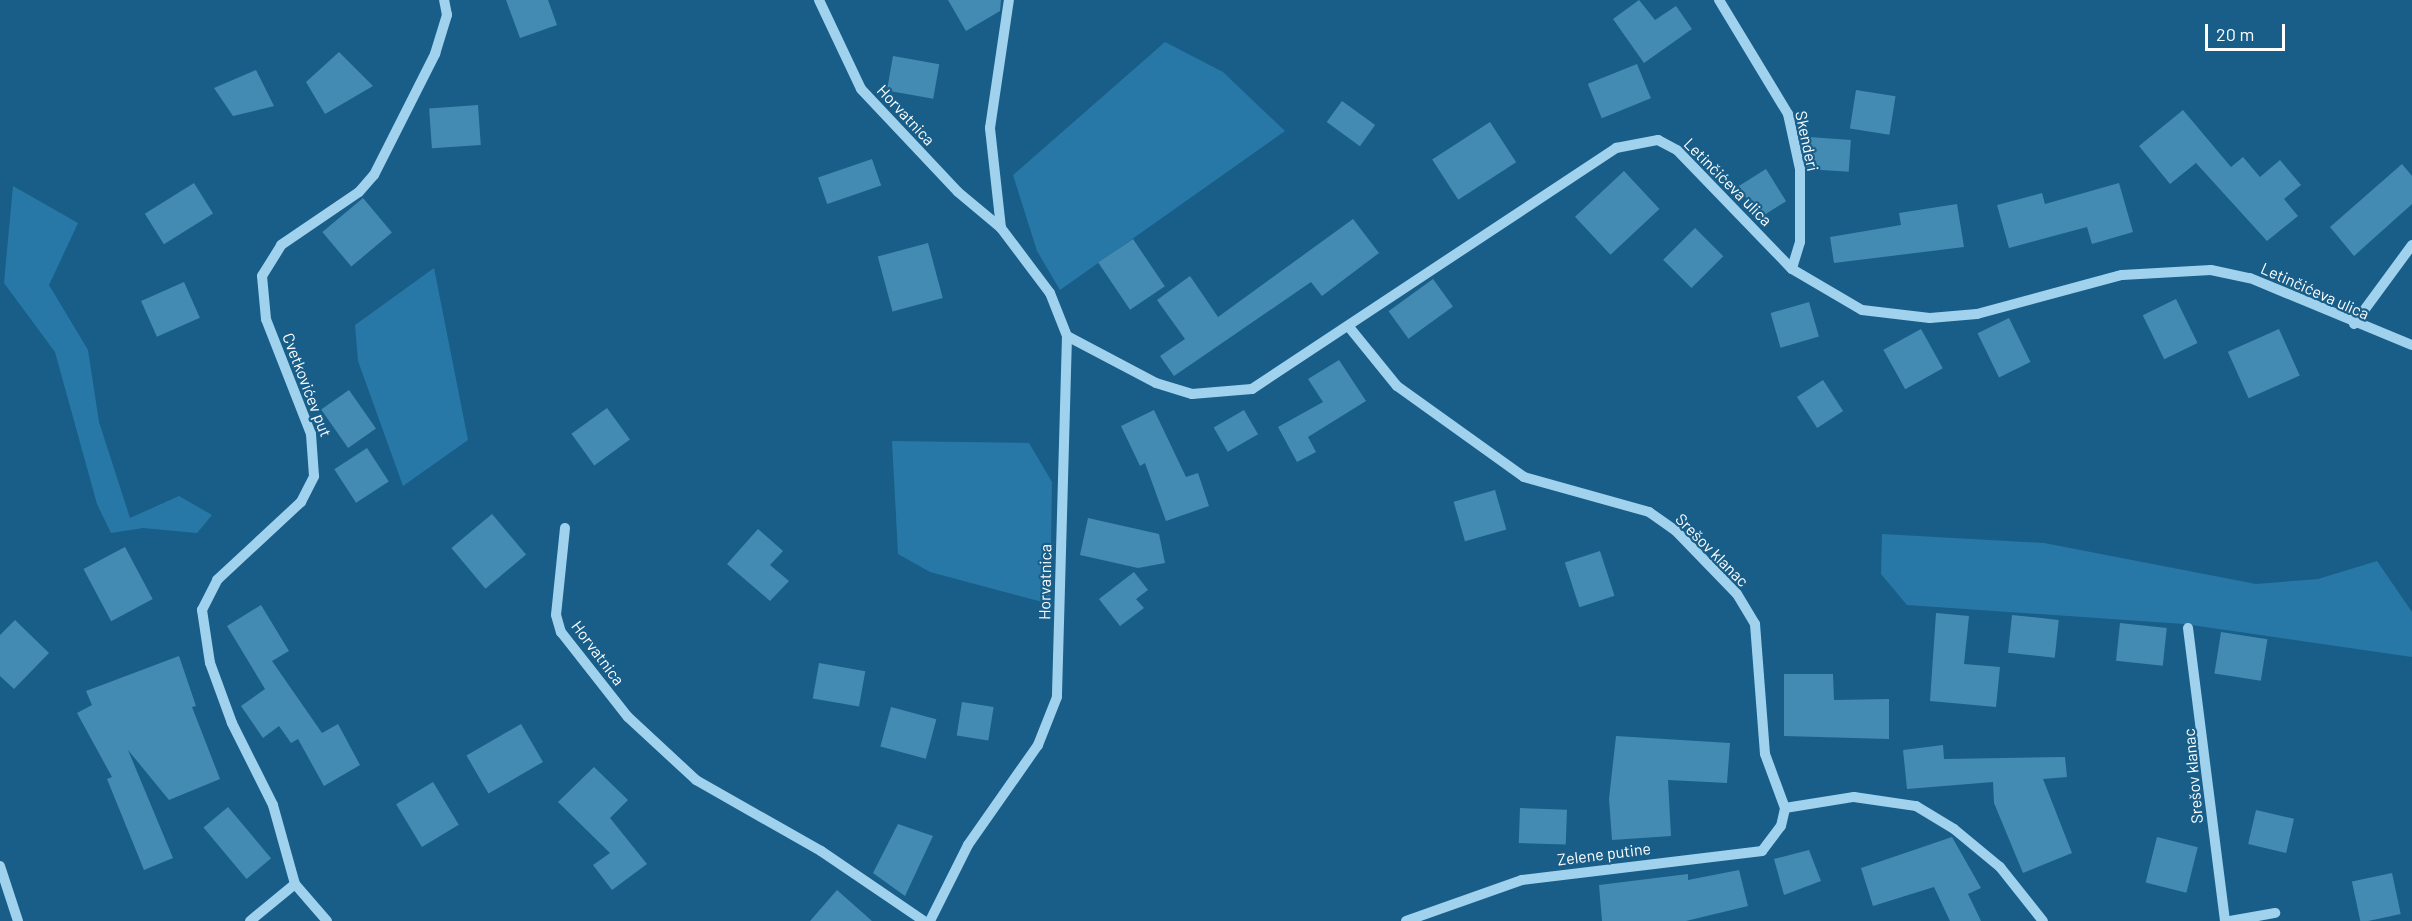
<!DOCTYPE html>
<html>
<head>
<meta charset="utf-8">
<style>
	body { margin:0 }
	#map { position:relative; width:2412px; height:921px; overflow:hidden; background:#185e89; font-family:Barlow,sans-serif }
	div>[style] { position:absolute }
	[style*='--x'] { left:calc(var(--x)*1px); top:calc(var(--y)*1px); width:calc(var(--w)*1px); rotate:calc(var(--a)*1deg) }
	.green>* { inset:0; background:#2778a6 }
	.building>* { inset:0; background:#448bb3; transform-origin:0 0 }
	.minor>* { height:10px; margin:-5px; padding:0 5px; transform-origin:5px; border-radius:5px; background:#a0d2ee }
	span { translate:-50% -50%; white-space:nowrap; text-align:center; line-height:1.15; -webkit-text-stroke:4.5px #185e89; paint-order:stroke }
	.street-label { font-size:16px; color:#fff }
	.scale { position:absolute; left:2205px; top:24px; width:80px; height:27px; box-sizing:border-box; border:3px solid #fff; border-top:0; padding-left:8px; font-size:18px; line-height:21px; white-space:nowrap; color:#fff; -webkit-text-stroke:4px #185e89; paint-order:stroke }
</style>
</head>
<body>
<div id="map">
	<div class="green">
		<div style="clip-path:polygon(1165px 42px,1223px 72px,1285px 131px,1060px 290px,1037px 251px,1013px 175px)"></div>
		<div style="clip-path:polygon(13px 186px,78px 223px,49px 285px,88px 350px,99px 422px,130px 518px,179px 496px,212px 515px,197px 533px,143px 528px,111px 533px,97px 504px,55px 352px,4px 283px)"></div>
		<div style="clip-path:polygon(434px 268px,468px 440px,403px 486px,358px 361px,355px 325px)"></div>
		<div style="clip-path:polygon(892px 441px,1029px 443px,1052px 482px,1050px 604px,930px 572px,898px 554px)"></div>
		<div style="clip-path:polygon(1882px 534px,2044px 543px,2256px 584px,2318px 579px,2377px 561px,2412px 612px,2412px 657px,2184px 624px,1907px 605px,1881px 574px)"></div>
	</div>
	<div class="building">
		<div style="clip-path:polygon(506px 0,548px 0,557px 25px,520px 38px)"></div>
		<div style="clip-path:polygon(948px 0,1001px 0,1000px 11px,966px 31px)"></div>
		<div style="clip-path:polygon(1639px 0,1655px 20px,1676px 6px,1692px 29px,1644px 63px,1613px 19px)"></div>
		<div style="clip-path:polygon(339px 52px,373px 86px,325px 114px,306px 82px)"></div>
		<div style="left:893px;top:56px;width:47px;height:35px;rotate:10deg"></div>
		<div style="left:1637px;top:64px;width:37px;height:53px;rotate:68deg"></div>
		<div style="clip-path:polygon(256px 70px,274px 106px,233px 116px,214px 88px)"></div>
		<div style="left:1856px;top:90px;width:40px;height:39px;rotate:9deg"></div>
		<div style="left:1342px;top:101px;width:41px;height:26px;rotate:36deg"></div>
		<div style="left:478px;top:105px;width:40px;height:49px;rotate:86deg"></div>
		<div style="clip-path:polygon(2183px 110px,2231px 167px,2243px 157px,2260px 177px,2280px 160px,2301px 185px,2284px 199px,2298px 216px,2267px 241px,2196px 163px,2170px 184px,2139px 146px)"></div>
		<div style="left:1490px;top:122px;width:48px;height:69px;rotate:57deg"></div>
		<div style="left:1809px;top:137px;width:42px;height:32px;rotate:4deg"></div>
		<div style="left:872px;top:159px;width:28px;height:57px;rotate:71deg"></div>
		<div style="clip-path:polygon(2402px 164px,2412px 176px,2412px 204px,2354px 256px,2330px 227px)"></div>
		<div style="left:1766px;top:169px;width:38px;height:32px;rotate:58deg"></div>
		<div style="left:1624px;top:171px;width:52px;height:67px;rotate:47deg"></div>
		<div style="left:194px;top:183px;width:36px;height:58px;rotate:58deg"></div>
		<div style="clip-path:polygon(2119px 183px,2133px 232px,2092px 244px,2087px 227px,2009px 248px,1997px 205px,2042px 193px,2045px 204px)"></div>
		<div style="left:363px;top:198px;width:45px;height:53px;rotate:50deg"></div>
		<div style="clip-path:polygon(1957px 204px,1964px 247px,1834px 263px,1830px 237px,1901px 225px,1899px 213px)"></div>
		<div style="clip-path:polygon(1353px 219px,1379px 253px,1322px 296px,1311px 282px,1174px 376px,1160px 356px,1185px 339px,1157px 300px,1190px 276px,1218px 317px)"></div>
		<div style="left:1695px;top:228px;width:40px;height:45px;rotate:45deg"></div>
		<div style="left:1133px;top:239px;width:57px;height:42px;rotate:56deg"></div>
		<div style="left:928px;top:243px;width:57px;height:52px;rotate:75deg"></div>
		<div style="left:1433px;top:279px;width:34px;height:55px;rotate:54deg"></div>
		<div style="left:184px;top:282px;width:39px;height:47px;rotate:66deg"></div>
		<div style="left:2176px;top:299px;width:49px;height:37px;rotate:64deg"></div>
		<div style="left:1809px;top:302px;width:36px;height:40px;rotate:74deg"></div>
		<div style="left:2009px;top:318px;width:49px;height:35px;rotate:64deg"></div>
		<div style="left:1921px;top:329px;width:45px;height:43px;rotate:61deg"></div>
		<div style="left:2279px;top:329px;width:51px;height:56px;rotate:66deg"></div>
		<div style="clip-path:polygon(1339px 360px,1366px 401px,1308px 437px,1316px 452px,1297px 462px,1278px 427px,1323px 402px,1308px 379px)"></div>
		<div style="left:1823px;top:380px;width:37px;height:31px;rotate:57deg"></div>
		<div style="left:349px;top:390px;width:47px;height:34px;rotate:55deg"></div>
		<div style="left:607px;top:408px;width:39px;height:44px;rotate:54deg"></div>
		<div style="clip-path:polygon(1154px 410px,1186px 477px,1198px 473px,1209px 506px,1166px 521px,1145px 463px,1140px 466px,1121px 426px)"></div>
		<div style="left:1244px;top:410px;width:28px;height:35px;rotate:60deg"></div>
		<div style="left:367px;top:448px;width:40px;height:39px;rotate:57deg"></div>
		<div style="left:1495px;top:490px;width:41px;height:43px;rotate:74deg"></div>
		<div style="left:492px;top:514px;width:53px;height:53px;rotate:50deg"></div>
		<div style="clip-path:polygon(1088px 518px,1159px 534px,1165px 563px,1138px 568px,1080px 555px)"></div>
		<div style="clip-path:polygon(758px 529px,783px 551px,770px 565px,789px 581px,770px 601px,727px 564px)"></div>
		<div style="left:125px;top:547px;width:59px;height:47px;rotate:62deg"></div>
		<div style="left:1600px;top:551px;width:47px;height:37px;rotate:72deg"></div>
		<div style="clip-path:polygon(1134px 572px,1148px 590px,1136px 599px,1144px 608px,1120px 626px,1099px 599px)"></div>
		<div style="clip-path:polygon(261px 605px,289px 651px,272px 661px,322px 733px,338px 724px,360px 765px,324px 786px,298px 739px,291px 743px,279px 726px,263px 738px,241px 706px,265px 689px,227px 626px)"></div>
		<div style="clip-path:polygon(1936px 613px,1969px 616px,1964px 664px,2000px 667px,1996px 707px,1930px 701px)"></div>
		<div style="left:2012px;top:615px;width:47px;height:38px;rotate:6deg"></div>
		<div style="clip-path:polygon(15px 620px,49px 653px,14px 689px,0 676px,0 635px)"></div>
		<div style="left:2120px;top:623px;width:47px;height:38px;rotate:6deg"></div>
		<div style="left:2221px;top:632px;width:47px;height:42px;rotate:9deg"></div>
		<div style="clip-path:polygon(179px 656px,196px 706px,192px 707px,220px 779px,169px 800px,128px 750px,173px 858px,144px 870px,107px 779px,112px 777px,77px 713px,92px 705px,86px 691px)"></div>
		<div style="left:819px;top:663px;width:47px;height:36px;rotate:10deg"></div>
		<div style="clip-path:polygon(1784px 674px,1833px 674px,1834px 700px,1889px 699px,1889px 739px,1784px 736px)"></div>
		<div style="left:962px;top:702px;width:32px;height:34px;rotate:9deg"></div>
		<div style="left:891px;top:707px;width:47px;height:41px;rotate:15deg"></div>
		<div style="left:521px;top:724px;width:44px;height:63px;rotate:60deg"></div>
		<div style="clip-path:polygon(1616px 736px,1730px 743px,1727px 783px,1668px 780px,1671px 836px,1612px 840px,1609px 799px)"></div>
		<div style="clip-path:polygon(1943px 745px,1944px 759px,2065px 757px,2067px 777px,2043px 779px,2072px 853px,2023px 873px,1994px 803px,1993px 782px,1907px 789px,1903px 750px)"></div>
		<div style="clip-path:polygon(594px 767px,628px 800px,610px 818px,647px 864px,612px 890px,593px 865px,610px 853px,558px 802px)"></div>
		<div style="left:433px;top:782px;width:50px;height:43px;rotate:59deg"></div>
		<div style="left:228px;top:807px;width:67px;height:32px;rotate:50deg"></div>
		<div style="left:1520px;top:808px;width:47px;height:35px;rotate:2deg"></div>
		<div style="left:2256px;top:810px;width:39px;height:35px;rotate:13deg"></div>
		<div style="clip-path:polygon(898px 824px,933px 836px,905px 896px,873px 873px)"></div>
		<div style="clip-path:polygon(1952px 837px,1981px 888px,1968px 894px,1981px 921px,1950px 921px,1934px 887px,1873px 906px,1861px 868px)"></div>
		<div style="left:2157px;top:837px;width:42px;height:47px;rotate:14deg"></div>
		<div style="clip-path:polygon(1809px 850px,1821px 881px,1784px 895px,1774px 859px)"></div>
		<div style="clip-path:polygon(1739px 870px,1748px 906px,1686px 921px,1602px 921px,1599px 885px,1688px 874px,1688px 880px)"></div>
		<div style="left:2392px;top:873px;width:42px;height:41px;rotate:78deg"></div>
		<div style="clip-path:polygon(837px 890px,872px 921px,810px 921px)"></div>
	</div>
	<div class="minor">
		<div style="--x:819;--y:0;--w:98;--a:64.7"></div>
		<div style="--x:861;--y:89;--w:141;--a:46.7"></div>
		<div style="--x:958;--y:192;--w:56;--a:39.9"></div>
		<div style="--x:1001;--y:228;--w:81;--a:53"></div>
		<div style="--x:1050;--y:293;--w:46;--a:68.4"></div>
		<div style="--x:1067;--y:336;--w:361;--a:91.6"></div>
		<div style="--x:1057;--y:697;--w:52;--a:111.6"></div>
		<div style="--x:1038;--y:745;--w:122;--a:125"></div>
		<div style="--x:968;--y:845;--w:85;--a:116.6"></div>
		<div style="--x:1719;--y:0;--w:133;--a:58.8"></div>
		<div style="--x:1788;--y:114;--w:56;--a:77.7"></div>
		<div style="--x:1800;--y:169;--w:73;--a:90"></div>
		<div style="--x:1800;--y:242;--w:28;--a:107"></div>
		<div style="--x:1001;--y:228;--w:101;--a:-96.3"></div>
		<div style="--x:990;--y:128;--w:129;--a:-81.6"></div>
		<div style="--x:2354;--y:324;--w:98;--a:-53.7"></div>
		<div style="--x:1349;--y:327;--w:76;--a:50.9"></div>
		<div style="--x:1397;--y:386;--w:156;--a:35.6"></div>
		<div style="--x:1524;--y:477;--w:130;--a:15.6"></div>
		<div style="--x:1649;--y:512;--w:32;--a:35"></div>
		<div style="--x:1675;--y:530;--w:89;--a:45.9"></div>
		<div style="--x:1737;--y:594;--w:35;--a:59"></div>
		<div style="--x:1755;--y:624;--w:130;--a:85.6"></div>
		<div style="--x:1765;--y:754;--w:58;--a:69.7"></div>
		<div style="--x:1785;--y:808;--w:70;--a:-9.1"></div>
		<div style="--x:1854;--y:797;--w:63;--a:8.3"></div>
		<div style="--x:1916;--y:806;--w:44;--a:31.2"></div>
		<div style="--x:1954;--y:829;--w:60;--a:39.6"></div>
		<div style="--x:2000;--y:867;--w:69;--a:51.5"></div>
		<div style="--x:1067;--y:336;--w:101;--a:27.8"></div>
		<div style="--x:1156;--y:383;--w:38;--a:17"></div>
		<div style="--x:1192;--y:394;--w:60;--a:-4.8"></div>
		<div style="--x:1252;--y:389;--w:437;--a:-33.5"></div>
		<div style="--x:1616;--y:148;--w:43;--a:-10.8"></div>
		<div style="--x:1658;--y:140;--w:21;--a:28"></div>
		<div style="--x:1677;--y:150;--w:165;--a:46"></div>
		<div style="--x:1792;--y:269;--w:81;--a:30.4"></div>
		<div style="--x:1862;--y:310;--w:68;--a:6.7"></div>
		<div style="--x:1930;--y:318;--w:47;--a:-4.9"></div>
		<div style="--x:1977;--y:314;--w:150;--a:-15.1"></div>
		<div style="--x:2122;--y:275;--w:89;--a:-3.2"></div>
		<div style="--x:2211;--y:270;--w:40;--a:12"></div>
		<div style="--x:2250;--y:278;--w:175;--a:22.5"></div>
		<div style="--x:565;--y:528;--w:87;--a:95.9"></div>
		<div style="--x:556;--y:615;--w:18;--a:74"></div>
		<div style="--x:561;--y:632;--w:108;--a:51.8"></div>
		<div style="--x:628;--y:717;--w:93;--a:42.8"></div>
		<div style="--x:696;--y:780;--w:144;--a:29.6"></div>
		<div style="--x:821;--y:851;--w:125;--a:34.2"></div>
		<div style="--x:2188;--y:628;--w:295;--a:82.8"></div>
		<div style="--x:0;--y:866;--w:58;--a:71.9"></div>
		<div style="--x:250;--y:921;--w:58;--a:-39.4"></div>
		<div style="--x:327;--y:921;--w:49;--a:-130.9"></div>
		<div style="--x:295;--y:884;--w:82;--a:-105.6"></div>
		<div style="--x:273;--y:805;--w:92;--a:-116.6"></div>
		<div style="--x:232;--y:723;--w:64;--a:-110.1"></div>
		<div style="--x:210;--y:663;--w:54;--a:-98.6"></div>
		<div style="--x:202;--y:610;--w:34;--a:-63"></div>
		<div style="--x:217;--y:580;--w:115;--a:-42.9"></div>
		<div style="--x:301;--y:502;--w:29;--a:-63"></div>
		<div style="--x:314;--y:476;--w:42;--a:-94.1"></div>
		<div style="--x:311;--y:434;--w:123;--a:-111.4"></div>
		<div style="--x:266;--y:319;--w:43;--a:-95.3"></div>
		<div style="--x:262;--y:276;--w:36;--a:-58"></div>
		<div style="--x:281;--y:245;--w:94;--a:-34.2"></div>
		<div style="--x:359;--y:192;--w:23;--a:-49"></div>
		<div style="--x:374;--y:175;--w:136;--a:-63.2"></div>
		<div style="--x:435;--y:54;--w:41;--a:-72.9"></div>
		<div style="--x:447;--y:15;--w:15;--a:-101"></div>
		<div style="--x:1406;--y:921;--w:123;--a:-19.5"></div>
		<div style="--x:1522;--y:880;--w:242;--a:-6.9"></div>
		<div style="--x:1762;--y:851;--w:31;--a:-53"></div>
		<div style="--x:1781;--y:826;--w:18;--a:-77"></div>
		<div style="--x:2230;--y:921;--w:46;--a:-10.1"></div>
	</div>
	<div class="street-label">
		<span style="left:906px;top:115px;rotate:47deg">Horvatnica</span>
		<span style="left:1807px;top:141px;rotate:78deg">Skenderi</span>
		<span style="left:1728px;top:182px;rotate:45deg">Letinčićeva ulica</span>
		<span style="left:2315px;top:291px;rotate:24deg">Letinčićeva ulica</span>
		<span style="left:307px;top:385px;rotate:69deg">Cvetkovićev put</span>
		<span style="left:1712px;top:550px;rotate:45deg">Srešov klanac</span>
		<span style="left:1045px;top:582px;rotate:-89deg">Horvatnica</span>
		<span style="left:598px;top:653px;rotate:53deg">Horvatnica</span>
		<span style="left:2193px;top:776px;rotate:-95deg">Srešov klanac</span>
		<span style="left:1604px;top:854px;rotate:-7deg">Zelene putine</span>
	</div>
	<div class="scale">20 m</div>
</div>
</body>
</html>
